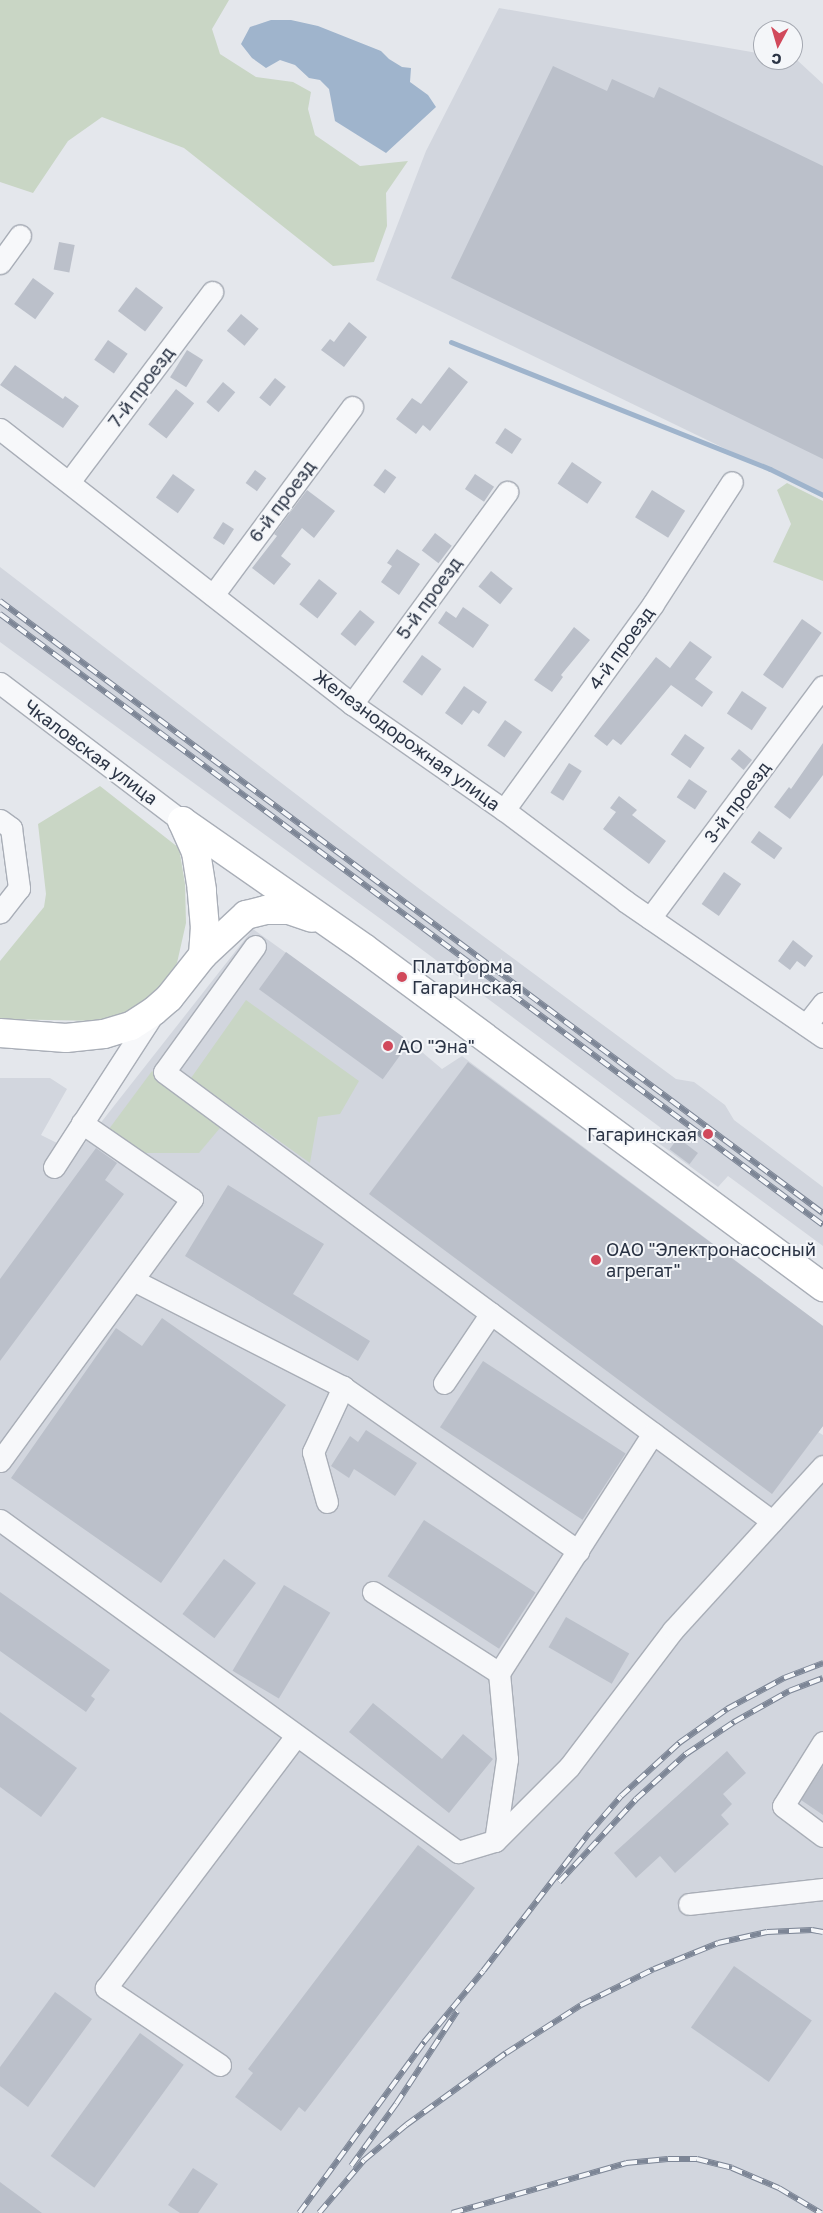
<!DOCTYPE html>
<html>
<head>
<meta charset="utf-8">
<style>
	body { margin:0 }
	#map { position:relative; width:823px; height:2213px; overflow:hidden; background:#e4e7ec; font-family:"Golos Text",sans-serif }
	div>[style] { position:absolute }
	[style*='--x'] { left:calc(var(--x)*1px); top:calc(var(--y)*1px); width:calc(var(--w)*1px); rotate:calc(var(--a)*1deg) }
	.built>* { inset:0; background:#d2d6de }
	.green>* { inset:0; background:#c9d6c5 }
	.water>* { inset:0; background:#9fb4cc }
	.stream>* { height:5px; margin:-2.5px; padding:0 2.5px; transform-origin:2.5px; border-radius:2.5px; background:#9fb4cc }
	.building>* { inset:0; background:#bbc0ca; transform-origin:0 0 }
	.roads { filter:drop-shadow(1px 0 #a9aeb7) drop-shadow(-1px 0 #a9aeb7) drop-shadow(0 1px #a9aeb7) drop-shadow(0 -1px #a9aeb7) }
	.minor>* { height:21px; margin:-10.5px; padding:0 10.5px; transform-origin:10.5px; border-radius:10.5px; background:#f7f8fa }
	.major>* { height:28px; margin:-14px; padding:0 14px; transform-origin:14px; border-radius:14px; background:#fff }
	.rail>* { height:5.5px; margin-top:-2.75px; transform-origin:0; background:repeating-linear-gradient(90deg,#f4f6f9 0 11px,#7d8696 0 22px); box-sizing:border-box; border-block:1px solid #7d8696 }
	.dots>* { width:14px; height:14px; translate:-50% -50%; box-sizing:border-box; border:2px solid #f4f6f9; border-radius:50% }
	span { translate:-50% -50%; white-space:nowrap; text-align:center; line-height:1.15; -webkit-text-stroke:4px #f4f6f9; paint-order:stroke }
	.street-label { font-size:18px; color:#2b3445 }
	.poi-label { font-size:18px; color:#2b3445 }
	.left { translate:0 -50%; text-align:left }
	.right { translate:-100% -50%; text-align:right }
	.north { position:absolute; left:753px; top:20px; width:50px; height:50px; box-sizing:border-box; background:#f4f6f9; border:1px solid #a4a8b1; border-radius:50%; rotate:186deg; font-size:14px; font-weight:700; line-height:20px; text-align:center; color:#2b3445 }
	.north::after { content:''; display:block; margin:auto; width:18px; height:22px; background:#d1495b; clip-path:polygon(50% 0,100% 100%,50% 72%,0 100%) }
</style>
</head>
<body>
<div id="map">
	<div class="built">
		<div style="clip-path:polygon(499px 8px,763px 54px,763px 60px,797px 60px,823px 84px,823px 496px,376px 280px,426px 151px)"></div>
		<div style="clip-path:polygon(0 567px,417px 887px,676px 1079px,694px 1082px,725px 1105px,734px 1120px,823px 1187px,823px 1246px,728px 1176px,718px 1187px,653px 1139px,661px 1128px,389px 925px,0 642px)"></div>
		<div style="clip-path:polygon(253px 929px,410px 1042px,442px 1069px,462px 1056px,823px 1326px,823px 1426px,818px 1432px,823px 1435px,823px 2213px,0 2213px,0 1078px,50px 1078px,67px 1089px,41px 1135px,77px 1153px)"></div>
	</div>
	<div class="green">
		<div style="clip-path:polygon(0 0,229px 0,212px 29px,220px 54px,256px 77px,293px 82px,311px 92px,308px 109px,315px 135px,360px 166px,408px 161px,386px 193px,387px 226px,374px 262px,333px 266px,184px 148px,102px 117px,68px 141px,33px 193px,0 182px)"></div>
		<div style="clip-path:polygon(787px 483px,823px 501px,823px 581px,773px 562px,791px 524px,777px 490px)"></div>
		<div style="clip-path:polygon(100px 786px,179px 848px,185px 884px,186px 923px,177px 963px,160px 990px,136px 1015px,98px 1021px,0 1019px,0 961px,44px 907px,46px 894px,38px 824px)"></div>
		<div style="clip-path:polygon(246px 1000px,359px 1081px,340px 1114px,318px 1117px,310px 1163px,191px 1078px)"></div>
		<div style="clip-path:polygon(152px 1071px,220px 1128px,199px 1153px,130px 1153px,106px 1133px)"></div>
	</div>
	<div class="water">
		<div style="clip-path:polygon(271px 20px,291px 20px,318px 26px,381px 51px,389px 59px,402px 67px,411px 68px,410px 82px,428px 95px,436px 107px,386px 153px,335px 121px,329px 89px,320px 80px,309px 78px,295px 65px,280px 60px,266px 68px,252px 58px,241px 44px,250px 27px)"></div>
	</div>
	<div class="stream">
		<div style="--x:451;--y:342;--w:343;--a:21.7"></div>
		<div style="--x:770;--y:469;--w:59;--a:26.1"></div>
	</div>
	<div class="building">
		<div style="clip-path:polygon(553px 66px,607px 91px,612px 79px,654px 98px,659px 87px,823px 166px,823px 459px,451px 278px)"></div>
		<div style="left:59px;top:242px;width:16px;height:28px;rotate:11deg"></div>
		<div style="left:33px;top:278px;width:26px;height:32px;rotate:36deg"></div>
		<div style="left:136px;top:287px;width:34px;height:30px;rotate:37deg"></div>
		<div style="left:241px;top:314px;width:23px;height:22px;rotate:40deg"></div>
		<div style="clip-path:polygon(349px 322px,367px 337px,344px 367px,321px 350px,330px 339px,334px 342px)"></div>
		<div style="left:108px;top:340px;width:24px;height:24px;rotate:35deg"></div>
		<div style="left:187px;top:350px;width:19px;height:32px;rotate:32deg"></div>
		<div style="clip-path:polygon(15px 365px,63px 399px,65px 396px,79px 406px,63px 428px,0 385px)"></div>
		<div style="clip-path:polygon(449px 367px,468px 382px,430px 431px,423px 425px,416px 434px,396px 419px,412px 398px,421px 404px)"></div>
		<div style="left:275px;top:378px;width:14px;height:25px;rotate:39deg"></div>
		<div style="left:223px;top:382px;width:16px;height:26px;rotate:40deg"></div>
		<div style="left:176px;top:389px;width:23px;height:45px;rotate:38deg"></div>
		<div style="left:505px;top:428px;width:20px;height:18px;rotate:33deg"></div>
		<div style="left:572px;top:462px;width:36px;height:26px;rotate:34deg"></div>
		<div style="left:385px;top:469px;width:14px;height:20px;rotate:36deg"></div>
		<div style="left:255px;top:470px;width:14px;height:16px;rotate:36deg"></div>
		<div style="left:173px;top:474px;width:27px;height:29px;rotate:36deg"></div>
		<div style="left:475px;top:474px;width:23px;height:18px;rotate:34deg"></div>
		<div style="clip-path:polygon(307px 490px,335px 511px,314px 538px,302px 528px,281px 556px,291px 564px,274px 585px,252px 568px,277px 536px,274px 534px)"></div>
		<div style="left:652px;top:490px;width:39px;height:32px;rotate:32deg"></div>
		<div style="left:223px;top:522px;width:13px;height:19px;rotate:32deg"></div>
		<div style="left:435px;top:533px;width:21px;height:22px;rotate:37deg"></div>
		<div style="clip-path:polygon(397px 549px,420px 564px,399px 595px,381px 582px,392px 566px,387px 563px)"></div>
		<div style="left:491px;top:571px;width:28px;height:20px;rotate:39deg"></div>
		<div style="left:319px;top:579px;width:23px;height:32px;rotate:38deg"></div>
		<div style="clip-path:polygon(463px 607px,489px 625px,473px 648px,438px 623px,446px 611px,456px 618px)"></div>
		<div style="left:360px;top:610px;width:19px;height:31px;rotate:39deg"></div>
		<div style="left:802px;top:619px;width:24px;height:68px;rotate:35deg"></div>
		<div style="clip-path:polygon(574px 627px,590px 640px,561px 675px,563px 677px,552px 692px,534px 680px)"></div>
		<div style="clip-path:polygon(690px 641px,712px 657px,695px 679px,713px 692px,702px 707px,671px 685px,621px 745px,613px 739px,607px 746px,594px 736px,656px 657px,670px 668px)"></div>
		<div style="left:422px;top:655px;width:24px;height:33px;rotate:36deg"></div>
		<div style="clip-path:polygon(464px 686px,487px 702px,479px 714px,473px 710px,462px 725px,445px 713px)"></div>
		<div style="left:742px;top:691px;width:30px;height:27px;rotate:34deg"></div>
		<div style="left:505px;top:720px;width:21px;height:31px;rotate:35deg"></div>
		<div style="left:685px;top:734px;width:24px;height:25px;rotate:35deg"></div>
		<div style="clip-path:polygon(823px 743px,823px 775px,790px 819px,774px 807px,789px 787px,791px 789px)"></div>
		<div style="left:739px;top:749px;width:17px;height:13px;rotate:40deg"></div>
		<div style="left:569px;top:763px;width:15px;height:35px;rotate:32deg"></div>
		<div style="left:689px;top:779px;width:22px;height:22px;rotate:34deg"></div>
		<div style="clip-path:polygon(619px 796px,637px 810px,632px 815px,666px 841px,649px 864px,603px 829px,616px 812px,610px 808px)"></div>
		<div style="left:759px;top:831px;width:29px;height:14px;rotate:36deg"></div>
		<div style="left:724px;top:872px;width:21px;height:39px;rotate:35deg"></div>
		<div style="clip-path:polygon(793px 940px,813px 956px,805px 967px,797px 961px,790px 970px,778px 961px)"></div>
		<div style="left:286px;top:952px;width:153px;height:46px;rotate:36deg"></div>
		<div style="clip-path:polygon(468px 1062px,823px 1326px,823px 1426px,772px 1494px,369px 1194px)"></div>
		<div style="left:678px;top:1138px;width:25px;height:14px;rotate:37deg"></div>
		<div style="clip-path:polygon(96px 1148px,117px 1163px,105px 1180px,124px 1194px,0 1361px,0 1279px)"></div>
		<div style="clip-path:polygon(228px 1185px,324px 1244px,293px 1294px,370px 1341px,358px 1361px,185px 1256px)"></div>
		<div style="clip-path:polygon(162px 1318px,286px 1405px,161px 1583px,11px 1478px,116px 1328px,142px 1346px)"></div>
		<div style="left:483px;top:1361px;width:170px;height:79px;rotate:33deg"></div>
		<div style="clip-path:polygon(366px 1430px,417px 1463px,395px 1496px,354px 1469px,349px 1478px,331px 1466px,350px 1436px,358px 1442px)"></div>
		<div style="left:424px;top:1520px;width:133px;height:67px;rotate:33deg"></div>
		<div style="left:224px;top:1559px;width:40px;height:69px;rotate:37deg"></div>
		<div style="left:284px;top:1585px;width:54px;height:100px;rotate:31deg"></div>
		<div style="clip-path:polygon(0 1592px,110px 1670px,91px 1696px,95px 1699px,86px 1712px,0 1651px)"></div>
		<div style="left:566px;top:1617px;width:73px;height:35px;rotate:30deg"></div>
		<div style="clip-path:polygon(373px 1703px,442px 1759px,463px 1734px,493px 1759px,449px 1813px,349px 1732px)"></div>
		<div style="clip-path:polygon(0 1712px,77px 1768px,41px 1817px,0 1787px)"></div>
		<div style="clip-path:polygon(727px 1751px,746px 1773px,723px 1794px,732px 1804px,721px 1815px,729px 1824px,675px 1873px,660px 1856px,636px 1878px,614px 1853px)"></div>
		<div style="clip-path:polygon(823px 1766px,823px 1815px,801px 1800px)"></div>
		<div style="clip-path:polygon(418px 1845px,475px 1888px,305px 2112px,299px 2107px,281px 2131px,235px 2097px,253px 2073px,248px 2069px)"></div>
		<div style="left:734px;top:1966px;width:95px;height:75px;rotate:35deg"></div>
		<div style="clip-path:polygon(55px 1992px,92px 2019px,28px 2107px,0 2086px,0 2067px)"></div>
		<div style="left:140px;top:2033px;width:54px;height:152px;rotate:36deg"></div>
		<div style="clip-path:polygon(193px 2168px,218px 2184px,198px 2213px,180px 2213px,168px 2205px)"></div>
		<div style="clip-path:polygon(0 2182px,42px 2213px,0 2213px)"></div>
	</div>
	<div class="roads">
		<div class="minor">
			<div style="--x:0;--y:263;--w:34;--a:-54"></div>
			<div style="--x:0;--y:429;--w:447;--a:38"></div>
			<div style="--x:352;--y:704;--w:185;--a:34.9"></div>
			<div style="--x:504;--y:810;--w:151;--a:36.9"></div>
			<div style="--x:625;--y:901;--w:240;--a:34.5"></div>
			<div style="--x:69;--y:482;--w:238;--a:-53"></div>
			<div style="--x:213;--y:595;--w:234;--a:-53.5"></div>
			<div style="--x:0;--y:683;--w:228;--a:37.2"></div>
			<div style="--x:352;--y:704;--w:263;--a:-53.8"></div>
			<div style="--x:504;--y:810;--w:254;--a:-54.1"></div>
			<div style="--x:653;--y:604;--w:145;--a:-57.1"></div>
			<div style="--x:0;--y:820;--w:14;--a:36"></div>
			<div style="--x:11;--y:828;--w:61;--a:82.4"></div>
			<div style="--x:19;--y:888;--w:31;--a:128"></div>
			<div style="--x:650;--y:918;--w:289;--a:-53.3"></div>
			<div style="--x:255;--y:946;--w:155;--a:125.8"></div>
			<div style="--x:164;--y:1072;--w:756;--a:36.45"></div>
			<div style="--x:806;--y:1025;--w:28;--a:-52"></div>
			<div style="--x:54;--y:1167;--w:182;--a:-57.1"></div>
			<div style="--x:133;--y:1280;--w:236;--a:27"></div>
			<div style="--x:343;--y:1387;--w:287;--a:34.9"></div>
			<div style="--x:444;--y:1383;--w:84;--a:-56.1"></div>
			<div style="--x:0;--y:1461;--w:325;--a:-53.8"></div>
			<div style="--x:192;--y:1199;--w:134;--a:-145.4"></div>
			<div style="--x:327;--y:1502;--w:52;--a:-105.6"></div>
			<div style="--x:313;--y:1452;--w:72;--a:-65.2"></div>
			<div style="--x:0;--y:1520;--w:566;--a:35.94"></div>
			<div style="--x:458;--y:1852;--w:39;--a:-17"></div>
			<div style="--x:495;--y:1841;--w:105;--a:-45"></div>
			<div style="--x:569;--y:1767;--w:172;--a:-52.8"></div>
			<div style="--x:673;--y:1630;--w:222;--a:-47.6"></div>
			<div style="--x:373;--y:1592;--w:150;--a:32.7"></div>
			<div style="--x:823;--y:1742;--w:75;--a:122"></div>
			<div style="--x:783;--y:1806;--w:50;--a:36.9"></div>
			<div style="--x:495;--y:1841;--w:83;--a:-81.7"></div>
			<div style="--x:507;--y:1759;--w:86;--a:-95.3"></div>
			<div style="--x:499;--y:1673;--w:285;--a:-57.3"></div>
			<div style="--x:689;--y:1904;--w:135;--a:-6.4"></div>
			<div style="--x:220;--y:2065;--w:138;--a:-146"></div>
			<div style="--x:106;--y:1988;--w:316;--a:-53"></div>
		</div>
		<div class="major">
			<div style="--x:203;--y:955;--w:27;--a:-86"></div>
			<div style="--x:205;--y:928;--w:38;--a:-95"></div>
			<div style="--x:202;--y:890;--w:38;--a:-99"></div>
			<div style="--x:196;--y:852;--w:34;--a:-114"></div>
			<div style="--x:182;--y:821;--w:222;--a:34.9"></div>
			<div style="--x:364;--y:948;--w:571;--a:36.45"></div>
			<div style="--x:0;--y:1033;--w:66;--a:4.3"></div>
			<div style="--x:66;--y:1038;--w:38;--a:-6"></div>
			<div style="--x:104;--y:1034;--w:28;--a:-17"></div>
			<div style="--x:131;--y:1026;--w:27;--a:-33"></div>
			<div style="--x:154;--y:1011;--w:20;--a:-41"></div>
			<div style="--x:169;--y:998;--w:55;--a:-51.7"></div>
			<div style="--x:203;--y:955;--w:59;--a:-42.9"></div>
			<div style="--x:246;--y:915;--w:21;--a:-14"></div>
			<div style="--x:266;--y:910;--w:23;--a:0"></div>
			<div style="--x:289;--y:910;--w:24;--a:19"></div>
		</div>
	</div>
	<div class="rail">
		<div style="--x:0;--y:601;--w:1026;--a:36.64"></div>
		<div style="--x:0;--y:614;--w:1025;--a:36.59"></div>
		<div style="--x:559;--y:1882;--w:113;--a:-47.1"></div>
		<div style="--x:636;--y:1799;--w:67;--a:-42"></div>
		<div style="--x:686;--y:1754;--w:58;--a:-33.7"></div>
		<div style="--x:734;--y:1722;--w:63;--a:-29.4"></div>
		<div style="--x:789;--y:1691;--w:36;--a:-21"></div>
		<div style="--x:351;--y:2166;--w:77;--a:-54"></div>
		<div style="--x:396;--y:2104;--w:111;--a:-56.7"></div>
		<div style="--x:299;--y:2213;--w:212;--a:-53.8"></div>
		<div style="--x:424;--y:2042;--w:92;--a:-50.3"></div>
		<div style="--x:483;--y:1971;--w:174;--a:-52.5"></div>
		<div style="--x:589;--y:1833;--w:49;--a:-49.1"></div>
		<div style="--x:621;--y:1796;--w:79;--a:-42.4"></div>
		<div style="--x:679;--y:1743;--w:59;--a:-35.3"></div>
		<div style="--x:727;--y:1709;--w:65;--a:-28.5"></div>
		<div style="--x:784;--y:1678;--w:42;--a:-21"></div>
		<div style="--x:319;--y:2213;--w:70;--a:-49.7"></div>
		<div style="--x:364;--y:2160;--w:55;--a:-39.8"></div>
		<div style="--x:406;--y:2125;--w:123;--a:-35.8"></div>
		<div style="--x:506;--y:2053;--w:89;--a:-32.6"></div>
		<div style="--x:581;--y:2005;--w:81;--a:-26.3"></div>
		<div style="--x:654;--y:1969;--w:69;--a:-22.1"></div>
		<div style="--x:718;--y:1943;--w:50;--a:-12.7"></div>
		<div style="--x:767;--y:1932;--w:45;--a:-2.5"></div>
		<div style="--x:812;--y:1930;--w:11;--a:10"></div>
		<div style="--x:452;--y:2213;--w:181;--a:-16"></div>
		<div style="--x:626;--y:2163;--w:42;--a:-5.4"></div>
		<div style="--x:668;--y:2159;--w:29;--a:0"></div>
		<div style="--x:697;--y:2159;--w:36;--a:14"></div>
		<div style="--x:732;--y:2168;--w:51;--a:23.1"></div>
		<div style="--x:779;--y:2188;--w:49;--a:30.8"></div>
	</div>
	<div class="dots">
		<div style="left:402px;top:977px;background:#d1495b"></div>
		<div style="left:388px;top:1046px;background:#d1495b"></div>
		<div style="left:708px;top:1134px;background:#d1495b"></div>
		<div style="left:596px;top:1260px;background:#d1495b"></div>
	</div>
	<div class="street-label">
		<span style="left:141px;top:387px;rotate:-53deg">7-й проезд</span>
		<span style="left:282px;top:501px;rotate:-53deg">6-й проезд</span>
		<span style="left:429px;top:598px;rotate:-54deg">5-й проезд</span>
		<span style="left:621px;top:648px;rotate:-54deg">4-й проезд</span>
		<span style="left:407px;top:740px;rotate:36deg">Железнодорожная улица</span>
		<span style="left:91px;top:752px;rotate:37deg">Чкаловская улица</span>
		<span style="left:737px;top:802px;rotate:-53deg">3-й проезд</span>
	</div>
	<div class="poi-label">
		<span class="left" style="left:412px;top:977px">Платформа<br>Гагаринская</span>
		<span class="left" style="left:398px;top:1046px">АО "Эна"</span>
		<span class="right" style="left:697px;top:1134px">Гагаринская</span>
		<span class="left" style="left:606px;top:1260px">ОАО "Электронасосный<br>агрегат"</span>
	</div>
	<div class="north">С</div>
</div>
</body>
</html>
